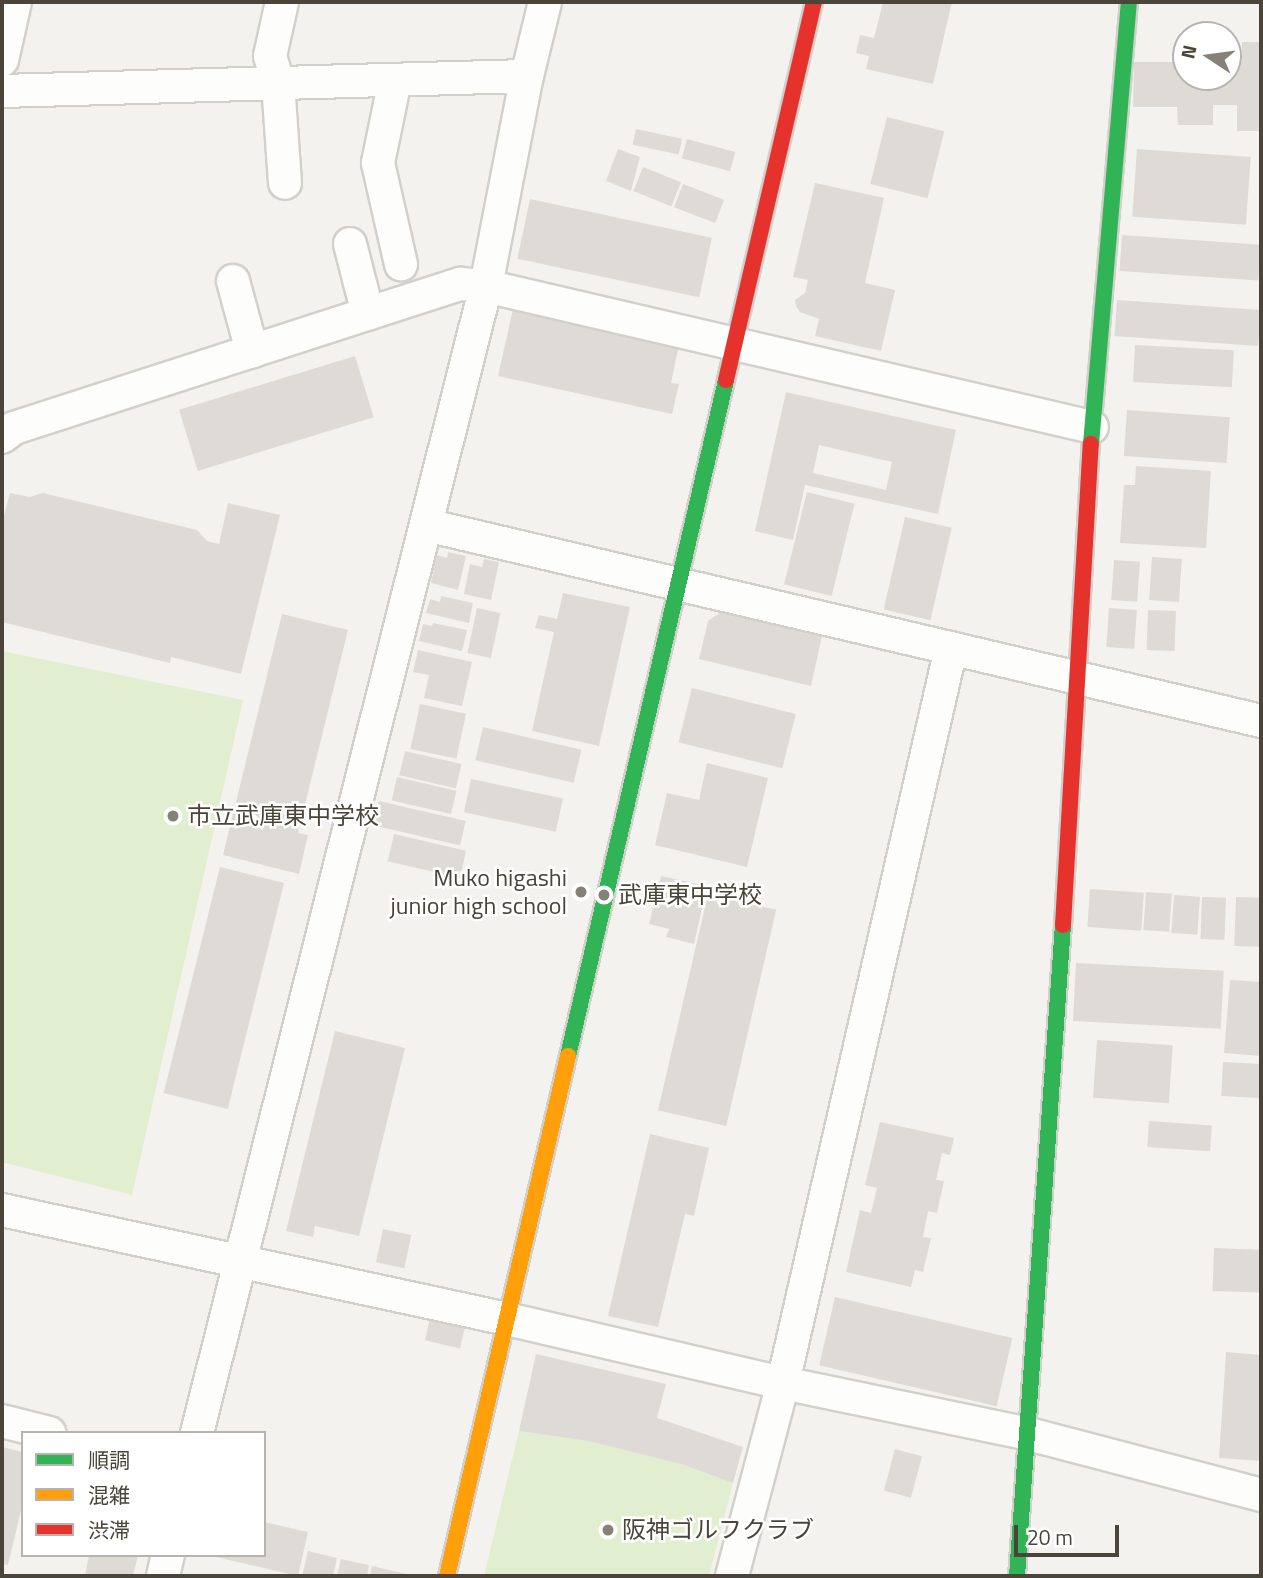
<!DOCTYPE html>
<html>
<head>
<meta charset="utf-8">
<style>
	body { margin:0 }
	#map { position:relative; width:1263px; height:1578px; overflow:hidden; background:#f4f2ee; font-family:"Titillium Web","Noto Sans JP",sans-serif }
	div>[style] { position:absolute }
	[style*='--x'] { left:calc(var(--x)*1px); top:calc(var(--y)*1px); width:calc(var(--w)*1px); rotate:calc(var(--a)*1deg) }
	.green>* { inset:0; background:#e1eecf }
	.building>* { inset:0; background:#dedbd6; transform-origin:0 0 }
	.roads { filter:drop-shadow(2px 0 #d2d0cb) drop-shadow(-2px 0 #d2d0cb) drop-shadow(0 2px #d2d0cb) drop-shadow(0 -2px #d2d0cb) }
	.street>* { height:32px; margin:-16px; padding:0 16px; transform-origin:16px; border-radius:16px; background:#fdfdfc }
	.fast>* { height:16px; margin:-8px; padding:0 8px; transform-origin:8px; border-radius:8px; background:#30b455 }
	.slow>* { height:16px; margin:-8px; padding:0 8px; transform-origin:8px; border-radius:8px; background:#ff9f0a }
	.jam>* { height:16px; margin:-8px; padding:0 8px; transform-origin:8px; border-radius:8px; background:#e5322d }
	.dots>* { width:19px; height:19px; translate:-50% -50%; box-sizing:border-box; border:4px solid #fff; border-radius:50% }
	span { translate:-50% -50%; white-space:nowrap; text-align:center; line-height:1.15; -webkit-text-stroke:5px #fff; paint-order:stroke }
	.poi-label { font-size:24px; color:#4b4439 }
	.left { translate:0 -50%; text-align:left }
	.right { translate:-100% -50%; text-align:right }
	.frame { position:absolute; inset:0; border:4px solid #4b4439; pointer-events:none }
	.legend { position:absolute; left:21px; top:1431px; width:245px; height:126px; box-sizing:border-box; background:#fff; border:2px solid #b7b4b0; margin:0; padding:9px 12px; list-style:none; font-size:21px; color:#4b4439 }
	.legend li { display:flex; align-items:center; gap:14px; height:35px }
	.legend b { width:35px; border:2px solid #b7b4b0 }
	.north { position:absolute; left:1172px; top:21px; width:70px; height:70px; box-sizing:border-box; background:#fff; border:2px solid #b7b4b0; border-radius:50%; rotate:283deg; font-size:19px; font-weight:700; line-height:28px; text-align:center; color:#4b4439 }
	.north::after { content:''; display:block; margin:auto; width:24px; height:32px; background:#868178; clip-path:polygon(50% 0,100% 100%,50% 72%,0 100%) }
	.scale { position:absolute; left:1014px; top:1525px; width:105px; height:32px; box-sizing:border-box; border:4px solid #4b4439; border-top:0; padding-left:9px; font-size:21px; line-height:24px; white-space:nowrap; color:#4b4439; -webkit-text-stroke:5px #fff; paint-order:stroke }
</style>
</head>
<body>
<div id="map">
	<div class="green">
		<div style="clip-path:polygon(2px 651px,243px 700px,132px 1195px,2px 1162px)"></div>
		<div style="clip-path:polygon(519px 1431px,588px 1441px,681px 1464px,733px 1483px,709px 1576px,484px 1576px)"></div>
	</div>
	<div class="building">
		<div style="clip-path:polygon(883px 2px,952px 2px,933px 84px,866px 69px,869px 56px,856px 53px,860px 35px,874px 38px)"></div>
		<div style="clip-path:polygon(1242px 42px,1261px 42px,1261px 131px,1237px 131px,1237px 105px,1213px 105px,1213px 125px,1178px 125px,1177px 107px,1133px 107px,1134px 62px,1178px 62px,1178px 47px,1186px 47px,1186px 77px,1228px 77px,1228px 63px,1242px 62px)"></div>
		<div style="left:887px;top:117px;width:59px;height:69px;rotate:14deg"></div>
		<div style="left:636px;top:129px;width:47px;height:16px;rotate:12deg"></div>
		<div style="left:687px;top:139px;width:50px;height:20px;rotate:15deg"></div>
		<div style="clip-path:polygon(618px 149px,640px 157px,631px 191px,606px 181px)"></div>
		<div style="left:1137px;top:149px;width:114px;height:68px;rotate:4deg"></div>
		<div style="left:643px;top:167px;width:41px;height:26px;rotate:22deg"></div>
		<div style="clip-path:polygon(815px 183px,884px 198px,865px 283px,895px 290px,881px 351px,815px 336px,819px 319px,800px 312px,796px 306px,795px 300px,805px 293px,808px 280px,793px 277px)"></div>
		<div style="left:683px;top:184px;width:44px;height:25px;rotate:21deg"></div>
		<div style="left:530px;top:199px;width:186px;height:61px;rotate:12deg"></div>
		<div style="left:1122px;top:235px;width:139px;height:36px;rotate:4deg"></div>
		<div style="left:1117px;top:300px;width:144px;height:36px;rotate:4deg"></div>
		<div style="clip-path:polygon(513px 309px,679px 345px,671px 383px,679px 384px,672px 414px,498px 376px)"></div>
		<div style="left:1135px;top:345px;width:99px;height:37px;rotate:3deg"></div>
		<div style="left:355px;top:356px;width:64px;height:184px;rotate:73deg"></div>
		<div style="clip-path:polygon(evenodd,786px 392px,956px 430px,938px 514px,805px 485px,793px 540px,755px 531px,786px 392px,819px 445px,892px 462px,886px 490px,813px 473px,819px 445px)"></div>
		<div style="left:1127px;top:410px;width:103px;height:46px;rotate:4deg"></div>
		<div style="clip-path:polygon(1136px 466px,1211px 471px,1206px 548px,1120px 543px,1124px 485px,1135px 485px)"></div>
		<div style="left:807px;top:492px;width:49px;height:95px;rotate:14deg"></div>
		<div style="clip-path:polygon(10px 493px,30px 497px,43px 493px,197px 530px,207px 541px,219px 544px,228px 503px,280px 515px,241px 674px,171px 657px,170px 663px,2px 622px,2px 524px)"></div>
		<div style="left:905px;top:517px;width:48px;height:95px;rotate:13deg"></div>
		<div style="clip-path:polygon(448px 552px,466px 556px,458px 590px,431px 583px,437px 555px,447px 558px)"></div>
		<div style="left:1152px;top:557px;width:30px;height:43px;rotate:4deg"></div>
		<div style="clip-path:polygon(484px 559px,499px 562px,491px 600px,464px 594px,470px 564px,482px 567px)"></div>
		<div style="left:1114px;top:560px;width:26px;height:40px;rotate:4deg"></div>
		<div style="clip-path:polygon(563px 593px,630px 607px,599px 746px,532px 731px,554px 632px,535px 628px,539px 615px,557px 619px)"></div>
		<div style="clip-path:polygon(441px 596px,473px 603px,469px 623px,426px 613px,430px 599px,440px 602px)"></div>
		<div style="left:477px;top:608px;width:24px;height:46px;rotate:12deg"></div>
		<div style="left:1109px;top:608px;width:28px;height:39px;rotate:4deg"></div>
		<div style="left:1148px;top:610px;width:28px;height:40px;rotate:2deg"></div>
		<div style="clip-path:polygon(721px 612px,822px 636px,811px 686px,699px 659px,708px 621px)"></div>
		<div style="clip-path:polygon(282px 614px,348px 630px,298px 833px,308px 835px,299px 874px,223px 855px)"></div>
		<div style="clip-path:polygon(433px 623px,467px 630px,462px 651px,419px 641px,423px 624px,432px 626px)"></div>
		<div style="clip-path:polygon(418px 650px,472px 662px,462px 706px,424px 698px,429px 675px,413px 672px)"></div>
		<div style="left:692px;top:688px;width:107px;height:56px;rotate:14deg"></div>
		<div style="left:420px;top:704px;width:47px;height:46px;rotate:12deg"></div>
		<div style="left:483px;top:727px;width:101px;height:34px;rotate:13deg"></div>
		<div style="left:405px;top:751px;width:58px;height:25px;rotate:13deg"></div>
		<div style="clip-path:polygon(707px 763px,768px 778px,747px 867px,655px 845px,667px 793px,699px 800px)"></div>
		<div style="left:397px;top:777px;width:61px;height:24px;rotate:13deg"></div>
		<div style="left:471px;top:779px;width:94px;height:34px;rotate:12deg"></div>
		<div style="left:379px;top:801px;width:89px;height:25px;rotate:13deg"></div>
		<div style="left:394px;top:834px;width:74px;height:28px;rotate:13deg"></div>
		<div style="left:220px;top:867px;width:66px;height:233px;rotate:14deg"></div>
		<div style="clip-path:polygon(661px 876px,707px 886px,694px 944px,666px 937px,669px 929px,649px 924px)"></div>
		<div style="left:1090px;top:889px;width:54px;height:38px;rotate:4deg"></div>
		<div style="left:1146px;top:892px;width:26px;height:38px;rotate:4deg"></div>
		<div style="left:708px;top:894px;width:70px;height:222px;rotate:13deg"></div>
		<div style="left:1174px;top:895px;width:26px;height:38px;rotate:4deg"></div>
		<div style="left:1202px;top:897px;width:24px;height:42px;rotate:2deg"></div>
		<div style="left:1236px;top:897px;width:25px;height:49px;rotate:2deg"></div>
		<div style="left:1076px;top:963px;width:148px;height:58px;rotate:3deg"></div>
		<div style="clip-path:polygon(1230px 980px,1261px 982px,1261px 1056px,1224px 1053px)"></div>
		<div style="clip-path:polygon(335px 1031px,405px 1048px,359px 1236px,315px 1226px,313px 1237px,286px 1231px)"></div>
		<div style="left:1097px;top:1040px;width:76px;height:58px;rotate:4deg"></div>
		<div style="left:1223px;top:1062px;width:38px;height:34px;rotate:3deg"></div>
		<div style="left:1149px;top:1121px;width:63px;height:26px;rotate:4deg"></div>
		<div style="clip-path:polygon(880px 1122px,954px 1138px,950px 1155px,942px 1153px,936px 1180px,944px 1181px,937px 1213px,928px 1211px,923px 1237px,931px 1238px,923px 1272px,915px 1270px,911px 1287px,846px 1272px,860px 1210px,871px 1213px,877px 1188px,865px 1185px)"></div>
		<div style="clip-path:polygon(650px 1134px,709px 1148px,694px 1216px,685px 1214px,658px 1327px,608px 1316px)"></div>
		<div style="left:383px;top:1229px;width:29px;height:34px;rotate:12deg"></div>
		<div style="left:1214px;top:1248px;width:47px;height:43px;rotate:2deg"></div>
		<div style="left:835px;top:1297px;width:182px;height:70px;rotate:13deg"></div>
		<div style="left:431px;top:1314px;width:36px;height:27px;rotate:13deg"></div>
		<div style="clip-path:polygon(1226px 1352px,1261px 1355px,1261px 1461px,1219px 1458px)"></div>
		<div style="clip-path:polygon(536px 1354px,666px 1384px,657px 1418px,743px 1447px,733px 1483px,681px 1464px,588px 1441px,519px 1431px)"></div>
		<div style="clip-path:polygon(2px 1447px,23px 1452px,23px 1502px,8px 1565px,2px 1564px)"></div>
		<div style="left:895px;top:1449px;width:28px;height:43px;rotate:15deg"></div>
		<div style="clip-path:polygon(264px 1522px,308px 1532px,298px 1576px,212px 1556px,264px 1555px)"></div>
		<div style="clip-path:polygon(308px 1551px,337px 1558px,333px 1576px,302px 1576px)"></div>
		<div style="clip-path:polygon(89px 1555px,138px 1555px,133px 1576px,85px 1576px)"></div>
		<div style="clip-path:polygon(341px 1559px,369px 1565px,367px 1576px,337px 1576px)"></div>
		<div style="clip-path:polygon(372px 1566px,407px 1574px,406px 1576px,370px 1576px)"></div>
	</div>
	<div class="roads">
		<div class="street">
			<div style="--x:282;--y:2;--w:55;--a:102.5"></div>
			<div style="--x:270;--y:56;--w:28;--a:73"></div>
			<div style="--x:278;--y:83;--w:100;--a:86"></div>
			<div style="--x:2;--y:60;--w:59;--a:-77.4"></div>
			<div style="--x:395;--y:80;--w:85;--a:101.6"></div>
			<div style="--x:378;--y:163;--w:104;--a:77.2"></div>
			<div style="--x:2;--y:91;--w:525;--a:-1.64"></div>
			<div style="--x:350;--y:244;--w:72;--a:75.6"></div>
			<div style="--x:233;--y:281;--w:73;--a:74.8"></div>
			<div style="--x:2;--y:437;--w:15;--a:-37"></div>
			<div style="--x:14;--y:428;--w:470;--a:-17.9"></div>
			<div style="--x:461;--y:284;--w:25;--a:5"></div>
			<div style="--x:486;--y:286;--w:622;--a:13.1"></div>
			<div style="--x:426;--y:525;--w:858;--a:13.21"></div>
			<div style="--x:2;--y:1210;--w:517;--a:12.18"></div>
			<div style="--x:507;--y:1319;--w:283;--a:13.1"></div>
			<div style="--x:783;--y:1383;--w:251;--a:11.7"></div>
			<div style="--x:1029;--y:1434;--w:240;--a:14.7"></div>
			<div style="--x:2;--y:1421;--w:49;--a:14.3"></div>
			<div style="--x:197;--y:1433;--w:1183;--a:-75.86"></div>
			<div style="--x:486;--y:286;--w:214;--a:-79"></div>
			<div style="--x:527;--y:76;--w:76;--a:-76.3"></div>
			<div style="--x:163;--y:1576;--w:22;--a:-77"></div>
			<div style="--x:732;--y:1576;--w:200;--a:-75.2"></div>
			<div style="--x:783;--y:1383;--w:754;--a:-77.12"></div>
		</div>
		<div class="fast">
			<div style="--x:1091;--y:444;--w:444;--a:-85.1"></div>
			<div style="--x:568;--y:1056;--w:694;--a:-76.84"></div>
			<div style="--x:1017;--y:1576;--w:653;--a:-85.96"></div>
		</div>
		<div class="slow">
			<div style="--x:447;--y:1576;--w:534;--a:-76.9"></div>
		</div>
		<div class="jam">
			<div style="--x:726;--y:380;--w:388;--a:-76.9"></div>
			<div style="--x:1063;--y:925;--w:482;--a:-86.7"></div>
		</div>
	</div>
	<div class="dots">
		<div style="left:173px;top:816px;background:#868178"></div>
		<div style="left:581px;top:892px;background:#868178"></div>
		<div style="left:604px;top:895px;background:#868178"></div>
		<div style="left:608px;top:1530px;background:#868178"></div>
	</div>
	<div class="poi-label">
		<span class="left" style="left:187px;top:816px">市立武庫東中学校</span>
		<span class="right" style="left:567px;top:892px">Muko higashi<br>junior high school</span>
		<span class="left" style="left:618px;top:895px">武庫東中学校</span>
		<span class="left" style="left:622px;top:1530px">阪神ゴルフクラブ</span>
	</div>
	<div class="frame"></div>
	<ul class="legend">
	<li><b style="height:9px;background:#30b455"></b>順調</li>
	<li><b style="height:9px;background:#ff9f0a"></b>混雑</li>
	<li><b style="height:9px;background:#e5322d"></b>渋滞</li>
	</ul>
	<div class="north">N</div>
	<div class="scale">20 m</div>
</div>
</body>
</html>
